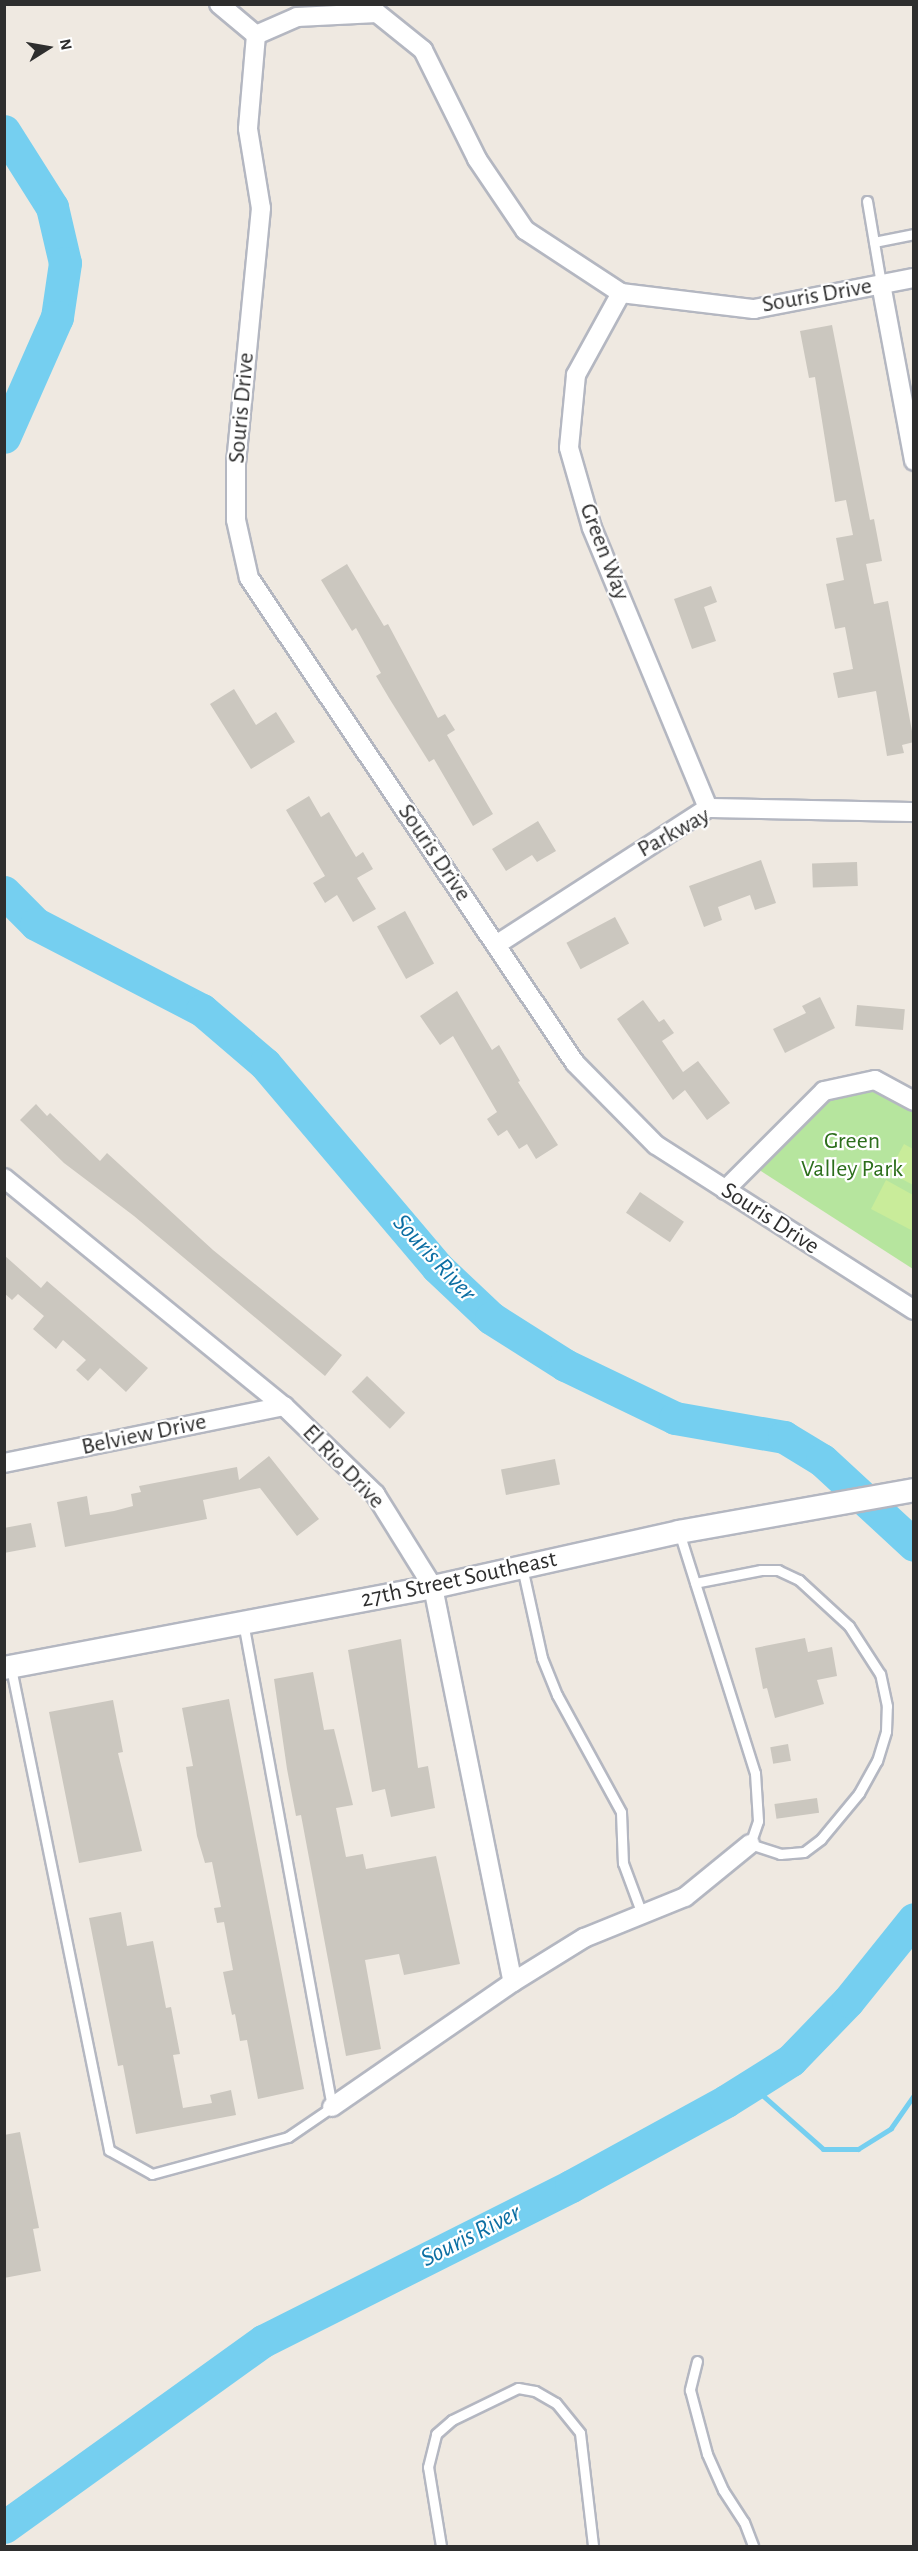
<!DOCTYPE html>
<html>
<head>
<meta charset="utf-8">
<style>
	body { margin:0 }
	#map { position:relative; width:918px; height:2551px; overflow:hidden; background:#efe9e1; font-family:"Alegreya Sans",sans-serif }
	div>[style] { position:absolute }
	[style*='--x'] { left:calc(var(--x)*1px); top:calc(var(--y)*1px); width:calc(var(--w)*1px); rotate:calc(var(--a)*1deg) }
	.green>* { inset:0; background:#b6e59e }
	.pitch>* { inset:0; background:#c9ec9a }
	.stream>* { height:5px; margin:-2.5px; padding:0 2.5px; transform-origin:2.5px; border-radius:2.5px; background:#75cff0 }
	.river>* { height:33px; margin:-16.5px; padding:0 16.5px; transform-origin:16.5px; border-radius:16.5px; background:#75cff0 }
	.building>* { inset:0; background:#cbc7bf; transform-origin:0 0 }
	.roads { filter:drop-shadow(2px 0 #b4b7c1) drop-shadow(-2px 0 #b4b7c1) drop-shadow(0 2px #b4b7c1) drop-shadow(0 -2px #b4b7c1) }
	.service>* { height:9px; margin:-4.5px; padding:0 4.5px; transform-origin:4.5px; border-radius:4.5px; background:#fff }
	.minor>* { height:18px; margin:-9px; padding:0 9px; transform-origin:9px; border-radius:9px; background:#fff }
	.tertiary>* { height:22px; margin:-11px; padding:0 11px; transform-origin:11px; border-radius:11px; background:#fff }
	span { translate:-50% -50%; white-space:nowrap; text-align:center; line-height:1.15; -webkit-text-stroke:4.5px #fff; paint-order:stroke }
	.street-label { font-size:24px; color:#2e2e2e }
	.park-label { font-size:24px; color:#2c6e1b }
	.water-label { font-size:26px; color:#0d6fa3; font-style:italic }
	.frame { position:absolute; inset:0; border:6px solid #2e2e2e; pointer-events:none }
	.north { position:absolute; left:18px; top:18px; width:60px; height:60px; -webkit-text-stroke:4px #fff; paint-order:stroke; rotate:79deg; font-size:16px; font-weight:700; line-height:24px; text-align:center; color:#2e2e2e }
	.north::after { content:''; display:block; margin:auto; width:21px; height:27px; background:#2e2e2e; clip-path:polygon(50% 0,100% 100%,50% 72%,0 100%) }
</style>
</head>
<body>
<div id="map">
	<div class="green">
		<div style="clip-path:polygon(873px 1085px,913px 1108px,913px 1269px,753px 1166px,824px 1096px)"></div>
	</div>
	<div class="pitch">
		<div style="clip-path:polygon(904px 1144px,913px 1149px,913px 1185px,889px 1172px)"></div>
		<div style="clip-path:polygon(886px 1180px,913px 1195px,913px 1231px,871px 1209px)"></div>
	</div>
	<div class="stream">
		<div style="--x:751;--y:2085;--w:96;--a:41.6"></div>
		<div style="--x:823;--y:2149;--w:35;--a:0"></div>
		<div style="--x:858;--y:2149;--w:39;--a:-32"></div>
		<div style="--x:891;--y:2128;--w:40;--a:-55.1"></div>
	</div>
	<div class="river">
		<div style="--x:4;--y:131;--w:90;--a:57.7"></div>
		<div style="--x:52;--y:207;--w:57;--a:76.9"></div>
		<div style="--x:65;--y:263;--w:55;--a:98.4"></div>
		<div style="--x:57;--y:317;--w:131;--a:113.8"></div>
		<div style="--x:4;--y:892;--w:45;--a:45"></div>
		<div style="--x:36;--y:924;--w:187;--a:27.4"></div>
		<div style="--x:202;--y:1010;--w:83;--a:40.6"></div>
		<div style="--x:265;--y:1064;--w:266;--a:49.7"></div>
		<div style="--x:437;--y:1267;--w:74;--a:43.4"></div>
		<div style="--x:491;--y:1318;--w:88;--a:32.4"></div>
		<div style="--x:565;--y:1365;--w:122;--a:25.7"></div>
		<div style="--x:675;--y:1418;--w:111;--a:9.9"></div>
		<div style="--x:784;--y:1437;--w:44;--a:31.2"></div>
		<div style="--x:822;--y:1460;--w:125;--a:42.7"></div>
		<div style="--x:4;--y:2527;--w:319;--a:-35.7"></div>
		<div style="--x:263;--y:2341;--w:345;--a:-26.7"></div>
		<div style="--x:571;--y:2186;--w:177;--a:-28.7"></div>
		<div style="--x:726;--y:2101;--w:77;--a:-32.2"></div>
		<div style="--x:791;--y:2060;--w:82;--a:-46"></div>
		<div style="--x:848;--y:2001;--w:105;--a:-51.2"></div>
	</div>
	<div class="building">
		<div style="clip-path:polygon(832px 325px,870px 520px,874px 519px,882px 561px,866px 564px,874px 604px,888px 601px,914px 742px,902px 745px,904px 753px,887px 756px,876px 691px,838px 698px,833px 673px,853px 669px,845px 627px,835px 629px,826px 584px,844px 580px,836px 538px,853px 535px,846px 500px,835px 502px,815px 377px,809px 378px,800px 331px)"></div>
		<div style="clip-path:polygon(347px 564px,384px 626px,388px 624px,438px 718px,445px 714px,455px 730px,447px 735px,493px 814px,473px 826px,434px 759px,429px 762px,389px 698px,376px 676px,381px 673px,356px 628px,352px 631px,321px 580px)"></div>
		<div style="clip-path:polygon(711px 586px,717px 602px,704px 607px,716px 641px,692px 649px,674px 599px)"></div>
		<div style="clip-path:polygon(234px 689px,256px 725px,276px 712px,295px 742px,251px 769px,210px 704px)"></div>
		<div style="clip-path:polygon(309px 796px,321px 817px,329px 812px,356px 857px,363px 852px,373px 869px,357px 878px,376px 909px,353px 922px,337px 895px,325px 903px,313px 883px,325px 876px,286px 810px)"></div>
		<div style="clip-path:polygon(538px 821px,556px 851px,537px 862px,532px 855px,506px 871px,492px 849px)"></div>
		<div style="clip-path:polygon(761px 860px,776px 903px,755px 910px,750px 895px,718px 907px,722px 920px,704px 927px,689px 886px)"></div>
		<div style="left:857px;top:862px;width:24px;height:45px;rotate:88deg"></div>
		<div style="left:405px;top:911px;width:60px;height:32px;rotate:61deg"></div>
		<div style="left:615px;top:917px;width:30px;height:55px;rotate:62deg"></div>
		<div style="clip-path:polygon(457px 991px,492px 1050px,499px 1045px,520px 1081px,518px 1082px,558px 1145px,536px 1159px,527px 1144px,519px 1149px,507px 1130px,498px 1136px,487px 1119px,497px 1112px,453px 1036px,440px 1045px,420px 1016px)"></div>
		<div style="clip-path:polygon(820px 997px,835px 1028px,785px 1053px,773px 1029px,806px 1013px,802px 1006px)"></div>
		<div style="clip-path:polygon(643px 1000px,659px 1022px,664px 1019px,674px 1033px,662px 1041px,683px 1072px,698px 1061px,730px 1103px,707px 1120px,685px 1090px,673px 1100px,617px 1019px)"></div>
		<div style="left:857px;top:1005px;width:48px;height:21px;rotate:5deg"></div>
		<div style="clip-path:polygon(36px 1104px,47px 1116px,50px 1113px,100px 1161px,107px 1153px,213px 1250px,342px 1355px,325px 1376px,134px 1216px,64px 1163px,20px 1120px)"></div>
		<div style="left:640px;top:1192px;width:53px;height:25px;rotate:34deg"></div>
		<div style="clip-path:polygon(4px 1255px,41px 1288px,47px 1281px,148px 1368px,126px 1392px,100px 1368px,88px 1381px,76px 1370px,86px 1360px,63px 1340px,56px 1349px,33px 1329px,44px 1316px,18px 1294px,12px 1300px,4px 1293px)"></div>
		<div style="left:367px;top:1376px;width:53px;height:22px;rotate:44deg"></div>
		<div style="clip-path:polygon(269px 1456px,319px 1519px,297px 1536px,260px 1488px,203px 1500px,207px 1519px,65px 1547px,57px 1502px,87px 1496px,90px 1515px,114px 1511px,133px 1506px,131px 1494px,141px 1492px,139px 1486px,237px 1467px,239px 1480px)"></div>
		<div style="left:555px;top:1459px;width:26px;height:55px;rotate:79deg"></div>
		<div style="clip-path:polygon(31px 1523px,36px 1547px,4px 1553px,4px 1528px)"></div>
		<div style="clip-path:polygon(805px 1638px,808px 1652px,832px 1647px,837px 1676px,817px 1680px,824px 1704px,775px 1718px,767px 1688px,763px 1689px,755px 1648px)"></div>
		<div style="clip-path:polygon(401px 1639px,418px 1768px,428px 1766px,435px 1808px,391px 1817px,385px 1789px,372px 1792px,348px 1650px)"></div>
		<div style="clip-path:polygon(313px 1672px,324px 1730px,334px 1729px,353px 1805px,336px 1808px,346px 1857px,363px 1854px,366px 1869px,436px 1856px,460px 1964px,404px 1975px,399px 1954px,365px 1960px,381px 2049px,346px 2056px,301px 1815px,296px 1816px,287px 1769px,274px 1679px)"></div>
		<div style="clip-path:polygon(229px 1699px,304px 2089px,258px 2099px,247px 2040px,240px 2041px,235px 2014px,232px 2015px,223px 1972px,233px 1970px,224px 1922px,217px 1923px,214px 1908px,221px 1907px,212px 1862px,205px 1863px,197px 1836px,186px 1767px,193px 1766px,182px 1708px)"></div>
		<div style="clip-path:polygon(113px 1700px,123px 1752px,118px 1753px,142px 1851px,79px 1863px,49px 1712px)"></div>
		<div style="left:788px;top:1744px;width:17px;height:18px;rotate:80deg"></div>
		<div style="left:817px;top:1798px;width:15px;height:43px;rotate:82deg"></div>
		<div style="clip-path:polygon(121px 1912px,127px 1946px,153px 1941px,166px 2008px,171px 2007px,180px 2054px,173px 2055px,183px 2108px,212px 2103px,210px 2095px,231px 2090px,236px 2115px,136px 2134px,123px 2065px,118px 2066px,89px 1918px)"></div>
		<div style="clip-path:polygon(20px 2132px,39px 2228px,33px 2229px,41px 2271px,4px 2278px,4px 2135px)"></div>
	</div>
	<div class="roads">
		<div class="service">
			<div style="--x:867;--y:201;--w:84;--a:80.4"></div>
			<div style="--x:874;--y:242;--w:41;--a:-11.3"></div>
			<div style="--x:679;--y:1532;--w:253;--a:72.5"></div>
			<div style="--x:755;--y:1773;--w:48;--a:86.4"></div>
			<div style="--x:758;--y:1821;--w:24;--a:109"></div>
			<div style="--x:750;--y:1844;--w:32;--a:18"></div>
			<div style="--x:780;--y:1854;--w:24;--a:-5"></div>
			<div style="--x:804;--y:1852;--w:21;--a:-37"></div>
			<div style="--x:821;--y:1839;--w:60;--a:-50.4"></div>
			<div style="--x:859;--y:1793;--w:37;--a:-61"></div>
			<div style="--x:877;--y:1761;--w:31;--a:-73"></div>
			<div style="--x:886;--y:1731;--w:25;--a:-88"></div>
			<div style="--x:887;--y:1706;--w:33;--a:-102"></div>
			<div style="--x:880;--y:1674;--w:57;--a:-122.9"></div>
			<div style="--x:849;--y:1626;--w:68;--a:-137.4"></div>
			<div style="--x:799;--y:1580;--w:23;--a:-155"></div>
			<div style="--x:778;--y:1570;--w:17;--a:180"></div>
			<div style="--x:761;--y:1570;--w:67;--a:168.9"></div>
			<div style="--x:522;--y:1567;--w:93;--a:77.6"></div>
			<div style="--x:542;--y:1658;--w:40;--a:68"></div>
			<div style="--x:557;--y:1695;--w:133;--a:61.3"></div>
			<div style="--x:621;--y:1812;--w:51;--a:87.8"></div>
			<div style="--x:623;--y:1863;--w:54;--a:69.6"></div>
			<div style="--x:11;--y:1668;--w:492;--a:78.5"></div>
			<div style="--x:109;--y:2150;--w:49;--a:29.2"></div>
			<div style="--x:152;--y:2174;--w:141;--a:-15.2"></div>
			<div style="--x:288;--y:2137;--w:53;--a:-34.3"></div>
			<div style="--x:332;--y:2107;--w:492;--a:-100.4"></div>
			<div style="--x:697;--y:2361;--w:30;--a:104"></div>
			<div style="--x:690;--y:2390;--w:66;--a:75.1"></div>
			<div style="--x:707;--y:2454;--w:39;--a:66"></div>
			<div style="--x:723;--y:2490;--w:38;--a:57"></div>
			<div style="--x:744;--y:2522;--w:26;--a:69"></div>
			<div style="--x:441;--y:2546;--w:80;--a:-99.3"></div>
			<div style="--x:428;--y:2467;--w:34;--a:-76"></div>
			<div style="--x:436;--y:2434;--w:21;--a:-41"></div>
			<div style="--x:452;--y:2420;--w:73;--a:-25.9"></div>
			<div style="--x:518;--y:2388;--w:17;--a:10"></div>
			<div style="--x:535;--y:2391;--w:24;--a:30"></div>
			<div style="--x:556;--y:2403;--w:38;--a:51"></div>
			<div style="--x:580;--y:2433;--w:114;--a:83.4"></div>
		</div>
		<div class="minor">
			<div style="--x:219;--y:4;--w:48;--a:40"></div>
			<div style="--x:256;--y:35;--w:94;--a:94.9"></div>
			<div style="--x:248;--y:129;--w:80;--a:80.7"></div>
			<div style="--x:261;--y:208;--w:255;--a:95.6"></div>
			<div style="--x:236;--y:462;--w:58;--a:90"></div>
			<div style="--x:236;--y:520;--w:59;--a:77.4"></div>
			<div style="--x:249;--y:578;--w:584;--a:56.09"></div>
			<div style="--x:575;--y:1063;--w:115;--a:45.4"></div>
			<div style="--x:656;--y:1145;--w:306;--a:32.6"></div>
			<div style="--x:256;--y:35;--w:45;--a:-23.7"></div>
			<div style="--x:297;--y:17;--w:80;--a:-2.9"></div>
			<div style="--x:377;--y:13;--w:59;--a:38.8"></div>
			<div style="--x:423;--y:50;--w:122;--a:63.6"></div>
			<div style="--x:477;--y:159;--w:86;--a:55.9"></div>
			<div style="--x:525;--y:230;--w:115;--a:33.3"></div>
			<div style="--x:621;--y:293;--w:134;--a:6.9"></div>
			<div style="--x:754;--y:309;--w:163;--a:-11"></div>
			<div style="--x:881;--y:284;--w:180;--a:79.4"></div>
			<div style="--x:621;--y:293;--w:94;--a:118.8"></div>
			<div style="--x:576;--y:375;--w:73;--a:95.5"></div>
			<div style="--x:569;--y:448;--w:83;--a:74"></div>
			<div style="--x:592;--y:528;--w:303;--a:67.5"></div>
			<div style="--x:496;--y:945;--w:252;--a:-32.9"></div>
			<div style="--x:708;--y:808;--w:206;--a:1.1"></div>
			<div style="--x:4;--y:1178;--w:361;--a:39.2"></div>
			<div style="--x:284;--y:1406;--w:127;--a:44"></div>
			<div style="--x:375;--y:1494;--w:110;--a:58.1"></div>
			<div style="--x:433;--y:1587;--w:403;--a:78.6"></div>
			<div style="--x:725;--y:1190;--w:140;--a:-45"></div>
			<div style="--x:824;--y:1091;--w:52;--a:-12.2"></div>
			<div style="--x:875;--y:1080;--w:44;--a:28.3"></div>
			<div style="--x:4;--y:1463;--w:286;--a:-11.5"></div>
			<div style="--x:332;--y:2107;--w:220;--a:-34.6"></div>
			<div style="--x:513;--y:1982;--w:84;--a:-31.8"></div>
			<div style="--x:584;--y:1938;--w:109;--a:-22.1"></div>
			<div style="--x:685;--y:1897;--w:84;--a:-39.2"></div>
		</div>
		<div class="tertiary">
			<div style="--x:4;--y:1668;--w:437;--a:-10.7"></div>
			<div style="--x:433;--y:1587;--w:252;--a:-12.6"></div>
			<div style="--x:679;--y:1532;--w:239;--a:-10.1"></div>
		</div>
	</div>
	<div class="street-label">
		<span style="left:817px;top:296px;rotate:-10deg">Souris Drive</span>
		<span style="left:242px;top:408px;rotate:-85deg">Souris Drive</span>
		<span style="left:604px;top:552px;rotate:69deg">Green Way</span>
		<span style="left:674px;top:833px;rotate:-29deg">Parkway</span>
		<span style="left:434px;top:853px;rotate:56deg">Souris Drive</span>
		<span style="left:770px;top:1219px;rotate:33deg">Souris Drive</span>
		<span style="left:144px;top:1435px;rotate:-12deg">Belview Drive</span>
		<span style="left:343px;top:1467px;rotate:46deg">El Rio Drive</span>
		<span style="left:459px;top:1580px;rotate:-12deg">27th Street Southeast</span>
	</div>
	<div class="park-label">
		<span style="left:852px;top:1156px">Green<br>Valley Park</span>
	</div>
	<div class="water-label">
		<span style="left:434px;top:1258px;rotate:47deg">Souris River</span>
		<span style="left:471px;top:2236px;rotate:-27deg">Souris River</span>
	</div>
	<div class="frame"></div>
	<div class="north">N</div>
</div>
</body>
</html>
